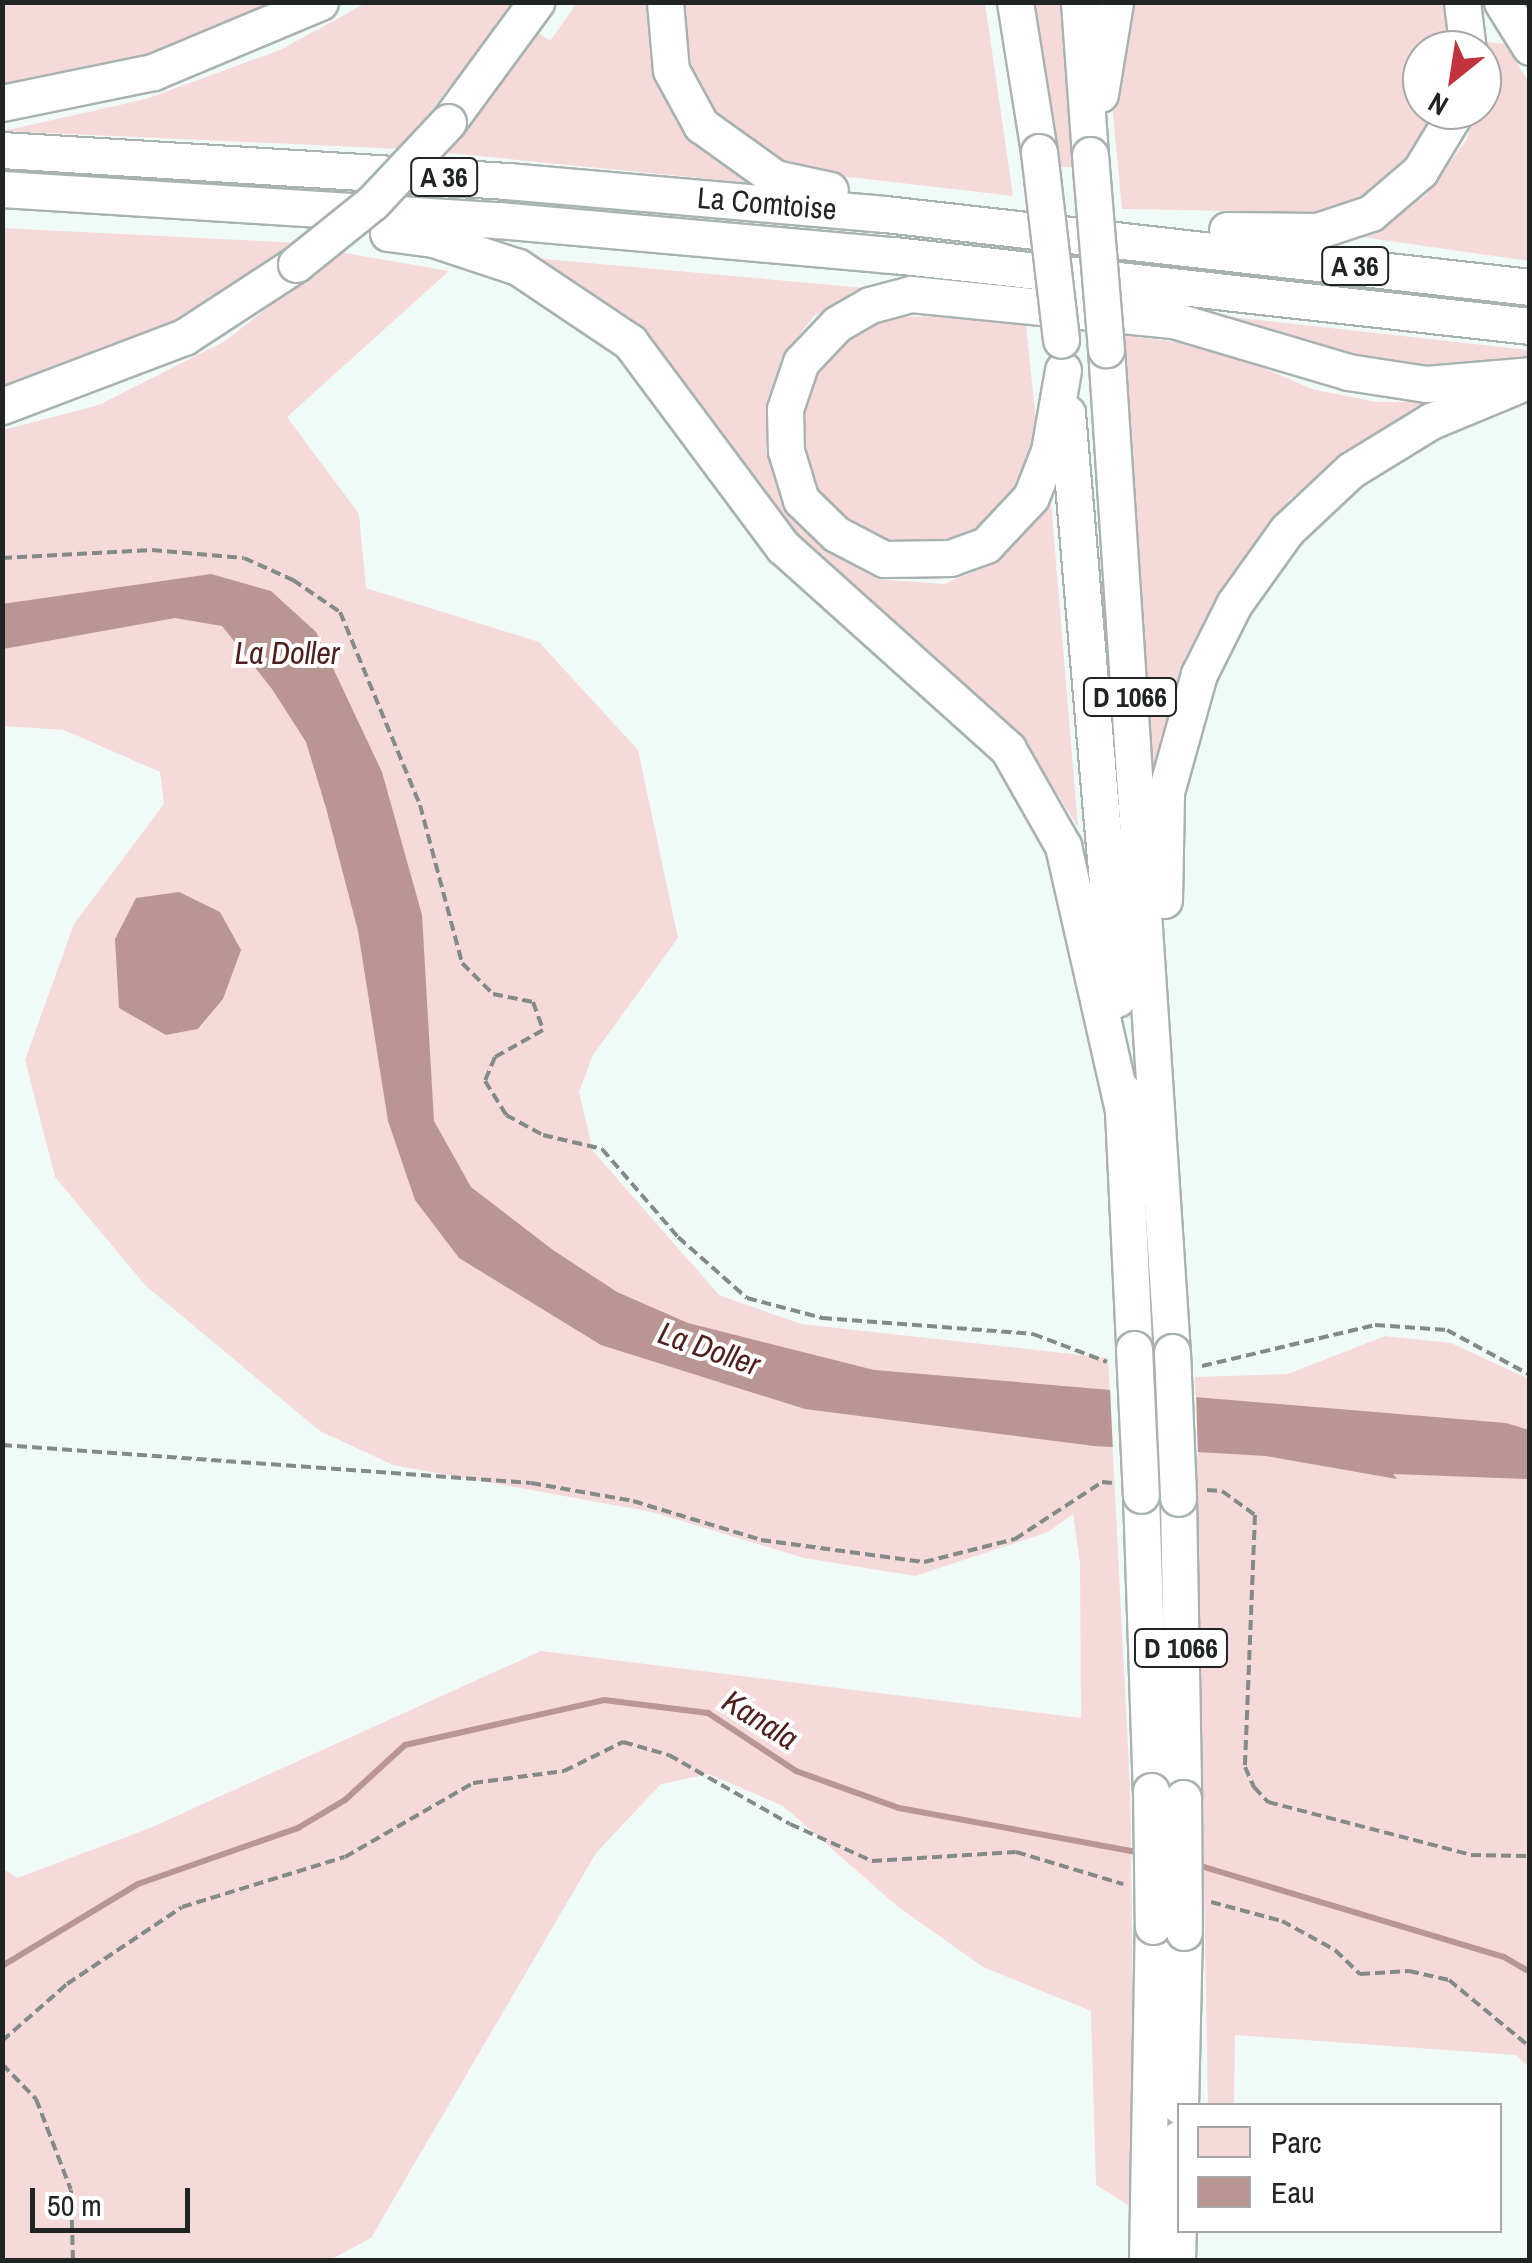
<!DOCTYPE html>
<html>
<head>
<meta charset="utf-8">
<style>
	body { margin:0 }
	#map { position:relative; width:1532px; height:2263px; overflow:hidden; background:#f0fbf8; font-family:"Archivo Narrow",sans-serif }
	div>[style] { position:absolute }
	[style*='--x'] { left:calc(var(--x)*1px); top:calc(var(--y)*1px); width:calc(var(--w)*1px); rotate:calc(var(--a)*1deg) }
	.green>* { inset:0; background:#f5dad9 }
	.water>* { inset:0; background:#b99593 }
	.pier>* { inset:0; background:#f0fbf8 }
	.stream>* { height:6px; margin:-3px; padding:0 3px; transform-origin:3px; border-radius:3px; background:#b99593 }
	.path>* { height:4px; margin-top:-2px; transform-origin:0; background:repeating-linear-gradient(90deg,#838a88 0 10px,transparent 0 15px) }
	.roads { filter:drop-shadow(2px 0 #a8b3b0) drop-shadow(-2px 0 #a8b3b0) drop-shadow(0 2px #a8b3b0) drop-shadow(0 -2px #a8b3b0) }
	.highway>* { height:35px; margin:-17.5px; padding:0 17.5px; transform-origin:17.5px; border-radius:17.5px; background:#fff }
	.bridges { filter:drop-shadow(2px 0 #a8b3b0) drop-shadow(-2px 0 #a8b3b0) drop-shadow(0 2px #a8b3b0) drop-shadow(0 -2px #a8b3b0) }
	.highway-bridge>* { height:35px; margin:-17.5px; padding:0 17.5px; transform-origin:17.5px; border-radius:17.5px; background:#fff }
	span { translate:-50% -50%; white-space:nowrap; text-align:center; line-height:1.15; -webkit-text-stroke:8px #fff; paint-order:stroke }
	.shield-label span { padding:2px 8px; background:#fff; border:2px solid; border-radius:8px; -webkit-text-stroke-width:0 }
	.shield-label { font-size:28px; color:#202423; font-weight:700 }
	.street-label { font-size:30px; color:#202423 }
	.water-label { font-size:32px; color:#4f1f1f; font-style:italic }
	.frame { position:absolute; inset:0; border:5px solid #202423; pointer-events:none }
	.legend { position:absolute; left:1177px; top:2103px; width:325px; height:130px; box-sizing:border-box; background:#fff; border:2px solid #a6a7a7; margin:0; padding:12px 18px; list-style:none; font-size:30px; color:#202423 }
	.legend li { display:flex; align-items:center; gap:20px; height:50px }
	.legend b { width:50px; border:2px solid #a6a7a7 }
	.north { position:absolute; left:1402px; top:30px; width:100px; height:100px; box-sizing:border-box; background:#fff; border:2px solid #a6a7a7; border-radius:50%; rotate:210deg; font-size:28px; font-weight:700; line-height:40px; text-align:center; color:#202423 }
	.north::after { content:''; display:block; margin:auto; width:35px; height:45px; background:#c3333e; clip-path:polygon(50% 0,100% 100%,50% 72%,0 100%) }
	.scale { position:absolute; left:30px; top:2188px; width:160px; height:45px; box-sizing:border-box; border:5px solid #202423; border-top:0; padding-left:12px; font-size:30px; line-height:35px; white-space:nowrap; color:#202423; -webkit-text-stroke:8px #fff; paint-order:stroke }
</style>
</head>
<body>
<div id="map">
	<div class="green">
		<div style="clip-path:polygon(2px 3px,281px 3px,127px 62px,3px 86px)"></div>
		<div style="clip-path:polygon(366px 3px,515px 3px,401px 149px,3px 131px,146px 99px,280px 50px)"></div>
		<div style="clip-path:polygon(577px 3px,648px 3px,652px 61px,682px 125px,750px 183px,439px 152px,539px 33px,550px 41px)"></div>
		<div style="clip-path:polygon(683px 3px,985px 3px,1013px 196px,806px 172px,755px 150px,702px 97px,683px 36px)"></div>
		<div style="clip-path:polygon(1028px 3px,1062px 3px,1073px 167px,1054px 167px)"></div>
		<div style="clip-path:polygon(1129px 3px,1444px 3px,1452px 50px,1422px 50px,1422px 110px,1440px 110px,1424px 145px,1382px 187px,1335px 213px,1122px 209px,1111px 93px)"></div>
		<div style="clip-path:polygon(1487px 42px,1505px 44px,1529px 82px,1529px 261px,1362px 237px,1426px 195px,1467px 139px,1475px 110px,1482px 110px)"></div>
		<div style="clip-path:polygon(2px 228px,301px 243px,204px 312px,3px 392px)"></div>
		<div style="clip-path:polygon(evenodd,339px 252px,449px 271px,287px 417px,359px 514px,366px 588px,539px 642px,638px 750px,678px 938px,593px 1055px,579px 1092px,593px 1151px,719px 1295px,801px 1324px,1108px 1358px,1130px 1786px,1136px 2210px,1096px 2185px,1091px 2011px,983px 1967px,897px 1906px,783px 1806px,709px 1774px,661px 1784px,596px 1853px,371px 2238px,330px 2260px,3px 2260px,2px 1868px,17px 1878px,150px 1828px,541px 1651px,1081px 1718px,1080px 1564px,1073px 1514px,1048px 1532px,915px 1576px,804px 1558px,652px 1512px,393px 1465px,320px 1431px,145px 1285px,55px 1177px,25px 1060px,74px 924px,164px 804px,160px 772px,64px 730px,3px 726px,3px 430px,99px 405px,225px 341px,339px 252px,223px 999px,199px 1029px,166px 1035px,223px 999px)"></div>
		<div style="clip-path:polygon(522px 257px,877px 289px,815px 315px,783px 355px,766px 404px,766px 451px,784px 501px,825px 550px,878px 579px,944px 584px,997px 562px,1031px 525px,1050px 489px,1078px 827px,1034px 756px,970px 690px,799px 545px,744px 478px,688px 391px,622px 316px)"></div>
		<div style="clip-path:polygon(1204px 314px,1529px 350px,1529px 357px,1423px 367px,1354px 356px)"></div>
		<div style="clip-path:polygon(952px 316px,1026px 325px,1036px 421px,1027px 477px,1000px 520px,959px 545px,869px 541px,831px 514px,803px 474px,796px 425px,811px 380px,843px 337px,889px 317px)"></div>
		<div style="clip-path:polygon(1119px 335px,1213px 346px,1312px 389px,1376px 402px,1440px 402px,1345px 453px,1290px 499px,1232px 574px,1185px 657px,1152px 789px)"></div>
		<div style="clip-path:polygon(1385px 1336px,1451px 1343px,1529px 1379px,1529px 2067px,1516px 2055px,1235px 2035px,1234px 2105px,1208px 2105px,1195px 1377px,1288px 1374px)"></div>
	</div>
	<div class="water">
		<div style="clip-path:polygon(211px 574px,271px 591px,316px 632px,382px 772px,422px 915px,434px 1121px,471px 1187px,553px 1250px,617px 1292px,688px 1323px,874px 1370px,1506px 1423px,1529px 1430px,1529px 1479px,1393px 1474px,1397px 1479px,1266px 1456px,1094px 1446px,805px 1409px,601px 1345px,459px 1258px,415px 1200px,388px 1121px,358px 931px,326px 808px,306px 742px,272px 689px,222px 626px,175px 618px,3px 649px,2px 604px)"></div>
		<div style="clip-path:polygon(179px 892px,220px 912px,241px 950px,223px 999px,198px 1029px,166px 1035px,119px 1008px,115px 939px,136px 898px)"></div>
	</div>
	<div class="pier">
		<div style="clip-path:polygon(1110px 1388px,1196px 1394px,1198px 1457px,1113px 1452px)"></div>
	</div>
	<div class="stream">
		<div style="--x:1194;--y:1864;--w:324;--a:16.7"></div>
		<div style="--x:1504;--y:1957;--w:30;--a:30"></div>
		<div style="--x:2;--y:1966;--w:159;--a:-31.1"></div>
		<div style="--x:138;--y:1884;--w:170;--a:-19.3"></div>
		<div style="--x:298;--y:1828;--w:55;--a:-30.8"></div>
		<div style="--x:345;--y:1800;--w:81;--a:-42.5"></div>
		<div style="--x:405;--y:1745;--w:204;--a:-12.7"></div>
		<div style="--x:604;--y:1700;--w:105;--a:7.1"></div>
		<div style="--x:708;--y:1713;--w:105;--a:33.4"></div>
		<div style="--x:796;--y:1771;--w:109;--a:19.8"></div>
		<div style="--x:899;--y:1808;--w:247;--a:10.5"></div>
	</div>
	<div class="path">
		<div style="--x:2;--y:558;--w:150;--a:-3.1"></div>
		<div style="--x:152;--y:550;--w:92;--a:5"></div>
		<div style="--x:244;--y:558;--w:54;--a:24.2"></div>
		<div style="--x:293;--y:580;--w:57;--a:34.2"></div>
		<div style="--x:340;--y:612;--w:209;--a:67.5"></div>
		<div style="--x:420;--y:805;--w:163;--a:75.1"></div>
		<div style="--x:462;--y:963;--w:44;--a:45"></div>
		<div style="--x:493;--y:994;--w:41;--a:11.3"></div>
		<div style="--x:533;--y:1002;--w:30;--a:70"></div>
		<div style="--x:543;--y:1030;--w:55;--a:150.6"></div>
		<div style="--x:495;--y:1057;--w:26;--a:113"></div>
		<div style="--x:485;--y:1081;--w:40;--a:58"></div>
		<div style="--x:506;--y:1115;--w:42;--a:28.4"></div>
		<div style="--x:543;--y:1135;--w:61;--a:13.3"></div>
		<div style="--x:602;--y:1149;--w:116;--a:49.2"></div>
		<div style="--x:678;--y:1237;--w:92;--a:41.5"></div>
		<div style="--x:747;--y:1298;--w:78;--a:14.9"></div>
		<div style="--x:822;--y:1318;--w:212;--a:4.3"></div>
		<div style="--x:1033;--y:1334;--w:79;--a:20.7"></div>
		<div style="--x:1202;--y:1366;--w:178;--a:-13.3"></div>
		<div style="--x:1375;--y:1325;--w:72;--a:4"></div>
		<div style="--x:1447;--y:1330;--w:94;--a:28.5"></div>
		<div style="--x:2;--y:1445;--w:530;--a:4.11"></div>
		<div style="--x:531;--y:1483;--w:104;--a:10"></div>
		<div style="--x:633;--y:1501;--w:134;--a:16.9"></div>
		<div style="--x:761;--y:1540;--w:164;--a:7.7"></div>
		<div style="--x:924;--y:1562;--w:94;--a:-14.2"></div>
		<div style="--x:1015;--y:1539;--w:104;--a:-33.2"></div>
		<div style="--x:1102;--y:1482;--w:10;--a:6"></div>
		<div style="--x:1207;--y:1490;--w:15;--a:4"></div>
		<div style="--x:1222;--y:1491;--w:41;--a:36"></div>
		<div style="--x:1255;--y:1515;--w:252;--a:92.3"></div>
		<div style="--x:1245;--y:1767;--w:22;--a:66"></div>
		<div style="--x:1254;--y:1787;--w:21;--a:47"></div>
		<div style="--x:1268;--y:1802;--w:210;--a:14.6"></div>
		<div style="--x:1471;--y:1855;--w:59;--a:1"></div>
		<div style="--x:1211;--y:1902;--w:73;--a:15"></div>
		<div style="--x:1282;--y:1921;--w:60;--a:28.7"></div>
		<div style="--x:1335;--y:1950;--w:35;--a:44"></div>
		<div style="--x:1360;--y:1974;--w:49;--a:-3.5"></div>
		<div style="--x:1409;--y:1971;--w:41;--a:12.7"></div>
		<div style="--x:1449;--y:1980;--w:105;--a:39.6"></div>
		<div style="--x:2;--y:2041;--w:86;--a:-41.2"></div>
		<div style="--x:67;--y:1984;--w:138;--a:-33.8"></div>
		<div style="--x:182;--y:1907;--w:170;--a:-17.1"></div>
		<div style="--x:345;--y:1857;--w:148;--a:-30"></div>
		<div style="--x:473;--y:1783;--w:92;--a:-7.5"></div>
		<div style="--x:564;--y:1771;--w:66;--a:-26.2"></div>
		<div style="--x:623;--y:1742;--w:48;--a:15.8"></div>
		<div style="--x:669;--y:1755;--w:139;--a:29.7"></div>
		<div style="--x:790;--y:1824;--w:90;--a:24.3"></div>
		<div style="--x:872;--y:1861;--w:144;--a:-3.6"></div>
		<div style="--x:1016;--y:1852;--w:112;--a:16.7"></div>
		<div style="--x:2;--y:2064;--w:49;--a:45.8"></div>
		<div style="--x:36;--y:2099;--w:97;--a:69"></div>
		<div style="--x:71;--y:2190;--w:70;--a:88.4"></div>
	</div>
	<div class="roads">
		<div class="highway">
			<div style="--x:665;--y:2;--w:68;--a:85"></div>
			<div style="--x:671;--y:70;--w:63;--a:61.4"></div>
			<div style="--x:701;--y:125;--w:91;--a:35.6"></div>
			<div style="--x:775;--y:178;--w:56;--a:12.3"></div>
			<div style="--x:1015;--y:2;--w:152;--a:80.9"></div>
			<div style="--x:1079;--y:2;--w:153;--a:85.9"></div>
			<div style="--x:1462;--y:2;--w:48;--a:82.9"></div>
			<div style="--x:1502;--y:2;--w:53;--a:58.1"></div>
			<div style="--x:1100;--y:94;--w:93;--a:-80.7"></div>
			<div style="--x:2;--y:103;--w:154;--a:-11.6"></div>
			<div style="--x:153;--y:72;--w:181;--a:-22.7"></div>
			<div style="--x:448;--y:122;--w:149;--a:-53.7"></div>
			<div style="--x:2;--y:150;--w:506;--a:3.51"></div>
			<div style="--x:507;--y:181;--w:379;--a:5"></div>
			<div style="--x:885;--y:214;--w:649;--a:6.46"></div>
			<div style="--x:2;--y:189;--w:497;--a:3.6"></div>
			<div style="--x:498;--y:220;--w:398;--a:5.1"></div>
			<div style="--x:894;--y:255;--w:640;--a:6.37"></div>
			<div style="--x:1227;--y:230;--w:90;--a:0.6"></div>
			<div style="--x:1317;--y:231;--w:57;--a:-18.4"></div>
			<div style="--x:1371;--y:213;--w:65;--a:-40.6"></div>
			<div style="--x:1420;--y:171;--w:71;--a:-58.8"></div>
			<div style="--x:388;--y:233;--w:45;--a:7.6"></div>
			<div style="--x:433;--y:239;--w:89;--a:18.2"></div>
			<div style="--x:518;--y:267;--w:135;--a:33.8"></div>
			<div style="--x:630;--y:342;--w:256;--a:53.3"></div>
			<div style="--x:783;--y:547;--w:302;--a:41.9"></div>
			<div style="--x:1008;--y:749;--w:112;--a:60.4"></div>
			<div style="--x:1063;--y:846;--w:275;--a:77.2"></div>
			<div style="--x:1106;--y:349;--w:1005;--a:86.24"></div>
			<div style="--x:1063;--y:370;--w:82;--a:99.8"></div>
			<div style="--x:1049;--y:451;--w:49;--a:111.4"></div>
			<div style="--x:1031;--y:497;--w:66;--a:133.2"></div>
			<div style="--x:986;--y:545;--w:37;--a:160"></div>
			<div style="--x:951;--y:558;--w:67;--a:179.1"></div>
			<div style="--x:884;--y:559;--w:54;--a:-152.5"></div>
			<div style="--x:836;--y:534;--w:49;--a:-135.8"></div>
			<div style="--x:801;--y:500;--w:51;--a:-107"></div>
			<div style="--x:786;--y:451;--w:42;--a:-91.4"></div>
			<div style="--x:785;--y:409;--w:50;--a:-71.2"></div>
			<div style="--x:801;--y:362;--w:52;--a:-46.5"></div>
			<div style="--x:837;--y:324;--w:38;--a:-30"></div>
			<div style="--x:870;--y:305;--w:42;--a:-15"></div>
			<div style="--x:911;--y:294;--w:263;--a:5.7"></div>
			<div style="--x:1173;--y:320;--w:183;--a:16.5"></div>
			<div style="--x:1348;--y:372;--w:79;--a:8.7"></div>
			<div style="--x:1426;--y:384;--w:104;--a:-4.9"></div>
			<div style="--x:2;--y:406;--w:195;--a:-20.8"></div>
			<div style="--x:184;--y:337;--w:134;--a:-33.1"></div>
			<div style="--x:1067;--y:413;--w:588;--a:85.12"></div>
			<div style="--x:1164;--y:900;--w:108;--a:-88.9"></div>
			<div style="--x:1166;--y:792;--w:123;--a:-74.4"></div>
			<div style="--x:1199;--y:674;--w:78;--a:-63.4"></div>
			<div style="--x:1234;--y:604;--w:91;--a:-54.4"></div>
			<div style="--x:1287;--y:530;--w:88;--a:-43.2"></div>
			<div style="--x:1351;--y:470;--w:94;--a:-31.5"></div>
			<div style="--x:1431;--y:421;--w:92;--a:-22.4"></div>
			<div style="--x:1122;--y:1090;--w:259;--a:87.3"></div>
			<div style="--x:1141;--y:1495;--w:296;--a:88.1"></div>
			<div style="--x:1178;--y:1498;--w:300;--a:89"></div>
			<div style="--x:1180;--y:2106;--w:174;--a:-88.7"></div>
			<div style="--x:1147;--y:2260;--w:334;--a:-89"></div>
			<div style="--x:1177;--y:2260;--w:122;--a:-88.6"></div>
		</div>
	</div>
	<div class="bridges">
		<div class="highway-bridge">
			<div style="--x:1039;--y:152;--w:189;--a:83.3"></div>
			<div style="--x:1090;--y:155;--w:195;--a:85.3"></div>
			<div style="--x:296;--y:264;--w:97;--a:-38.8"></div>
			<div style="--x:372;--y:203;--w:111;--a:-46.8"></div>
			<div style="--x:1134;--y:1349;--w:146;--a:87.3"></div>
			<div style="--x:1172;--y:1352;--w:146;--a:87.6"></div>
			<div style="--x:1151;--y:1791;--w:135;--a:89.2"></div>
			<div style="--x:1183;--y:1798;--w:134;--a:89.6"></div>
		</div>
	</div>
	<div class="shield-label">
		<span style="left:444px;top:177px">A 36</span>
		<span style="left:1355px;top:266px">A 36</span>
		<span style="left:1130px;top:697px">D 1066</span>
		<span style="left:1181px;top:1648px">D 1066</span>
	</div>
	<div class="street-label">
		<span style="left:767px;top:203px;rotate:5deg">La Comtoise</span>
	</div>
	<div class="water-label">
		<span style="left:287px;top:653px">La Doller</span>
		<span style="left:709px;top:1349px;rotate:19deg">La Doller</span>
		<span style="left:760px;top:1720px;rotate:32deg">Kanala</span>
	</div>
	<div class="frame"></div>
	<ul class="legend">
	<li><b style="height:28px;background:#f5dad9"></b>Parc</li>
	<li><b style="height:28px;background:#b99593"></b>Eau</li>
	</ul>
	<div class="north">N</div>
	<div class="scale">50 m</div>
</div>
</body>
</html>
